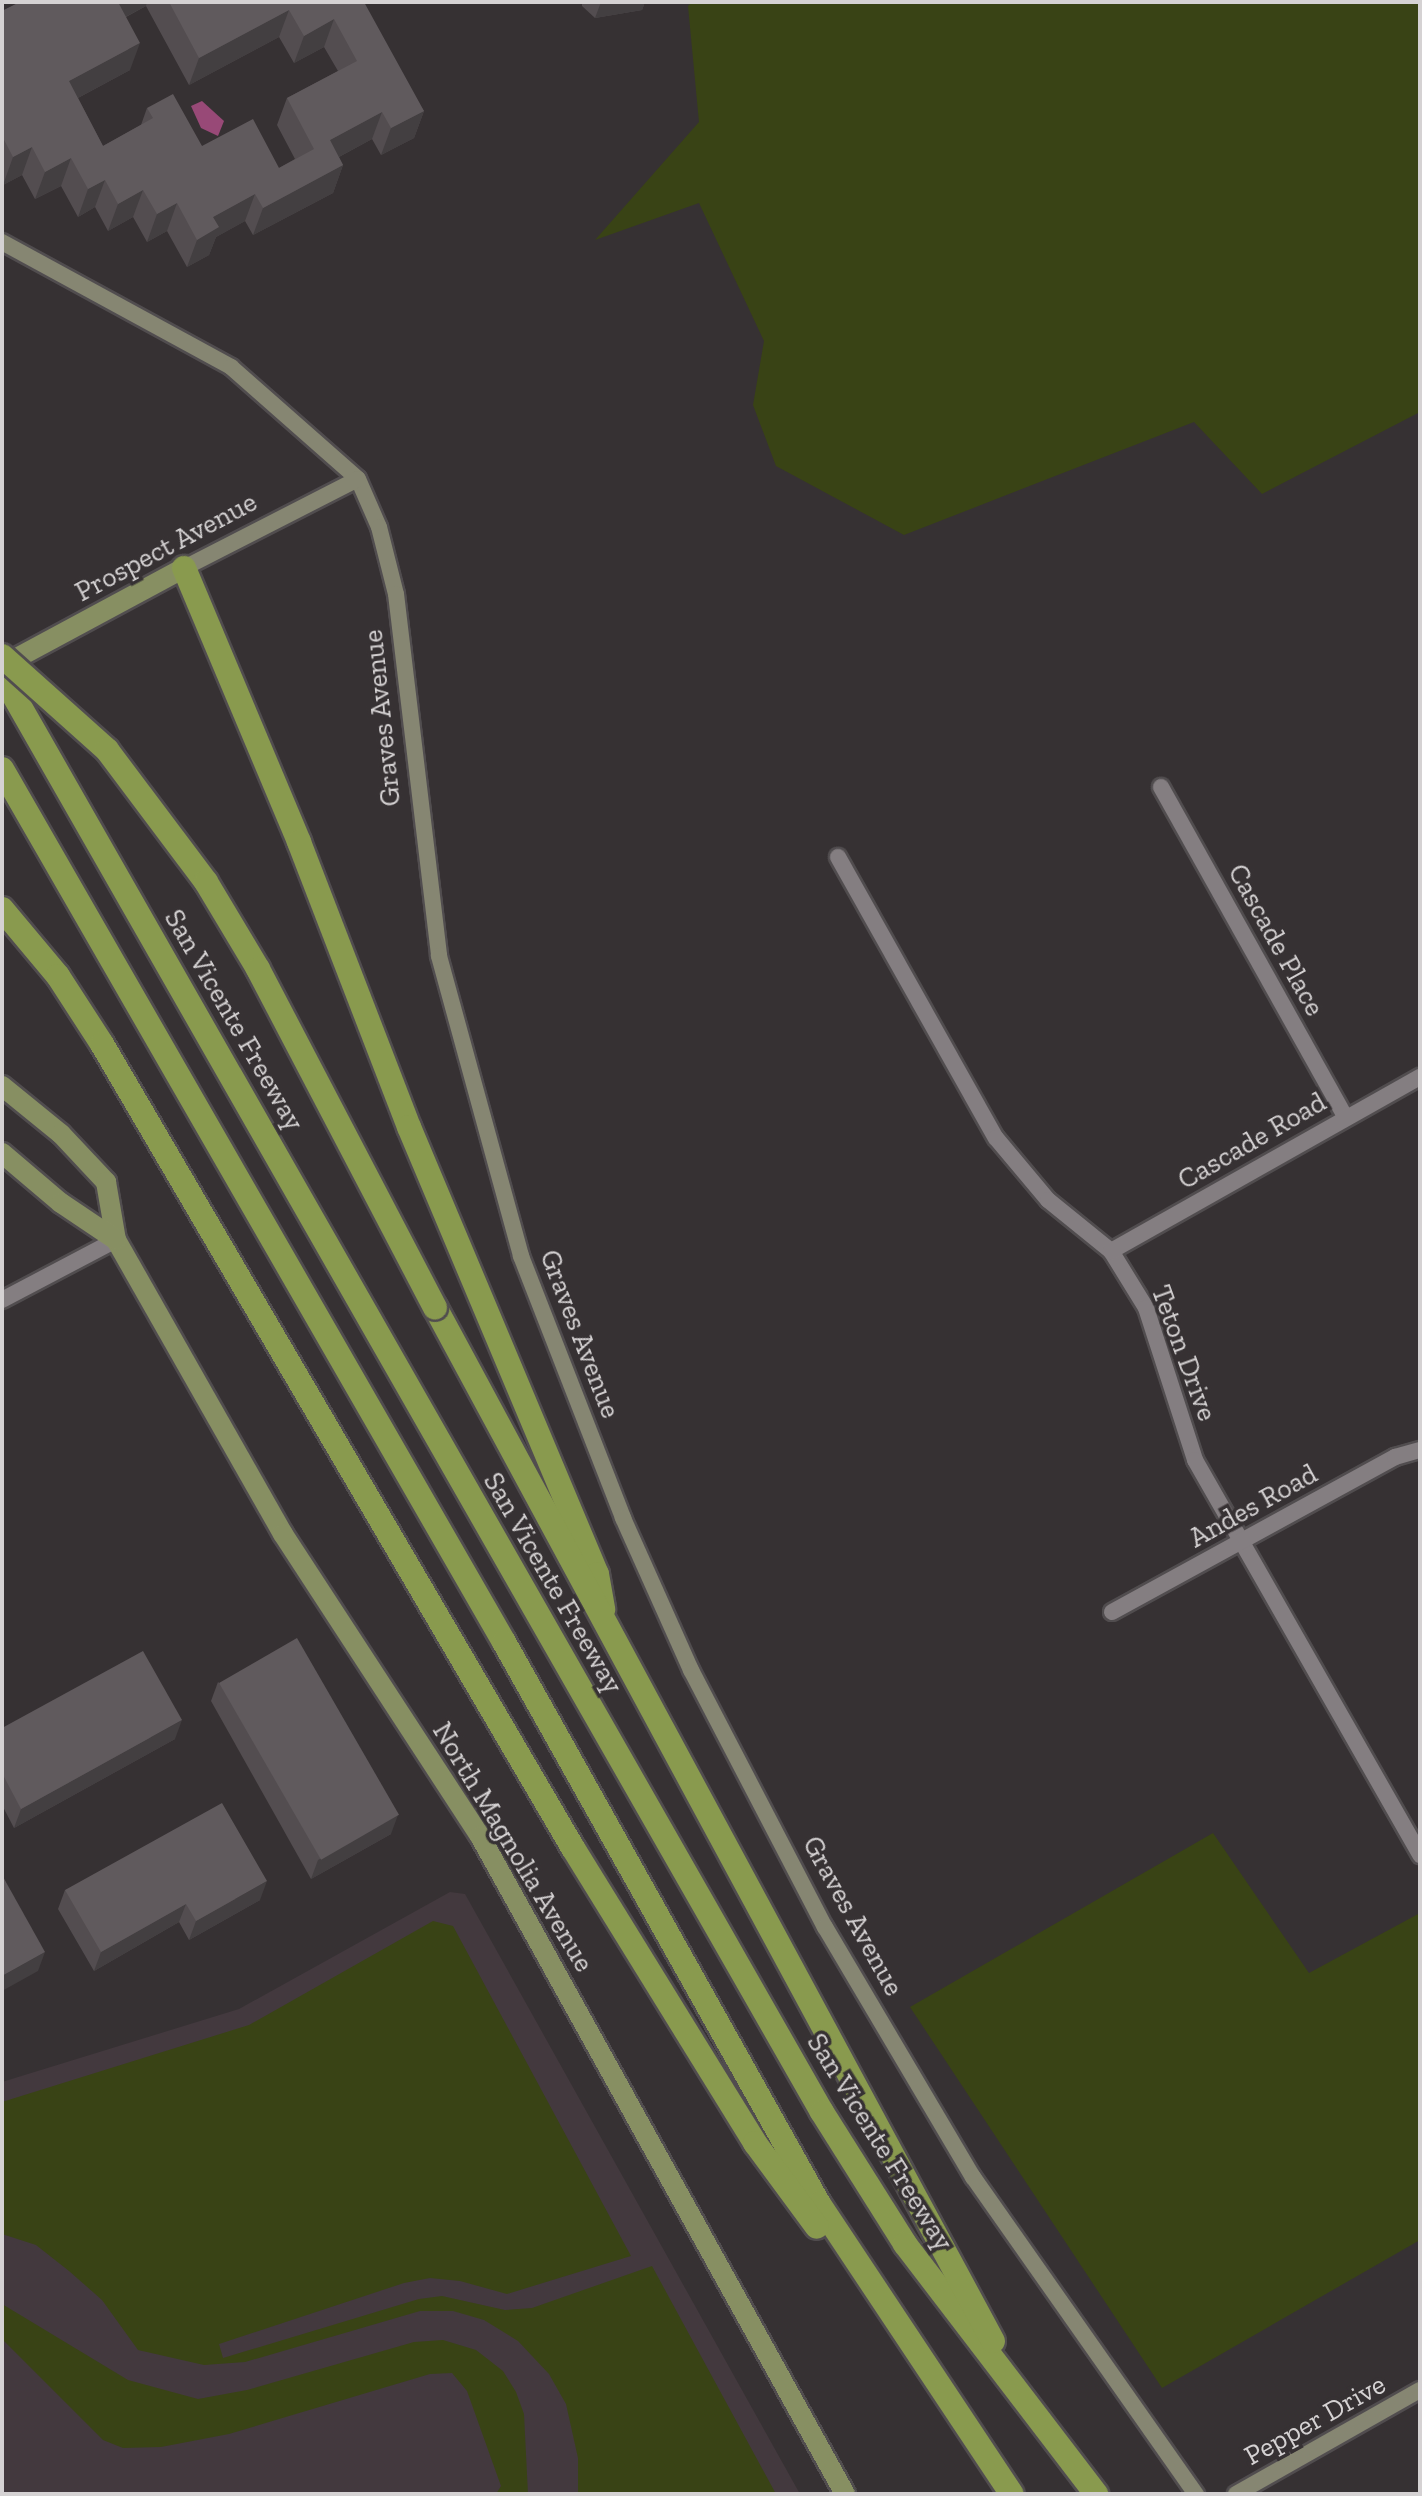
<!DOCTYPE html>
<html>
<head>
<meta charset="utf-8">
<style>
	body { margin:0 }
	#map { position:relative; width:1422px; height:2496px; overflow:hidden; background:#363133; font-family:"Zilla Slab",serif }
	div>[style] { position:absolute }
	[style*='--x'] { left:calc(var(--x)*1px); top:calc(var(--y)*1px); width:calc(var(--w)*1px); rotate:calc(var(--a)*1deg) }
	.built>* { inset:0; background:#43393e }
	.green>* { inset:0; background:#394315 }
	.water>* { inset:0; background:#984977 }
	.roads { filter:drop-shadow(2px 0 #514d4f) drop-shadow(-2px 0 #514d4f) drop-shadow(0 2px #514d4f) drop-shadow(0 -2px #514d4f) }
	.street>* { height:16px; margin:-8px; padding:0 8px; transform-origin:8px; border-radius:8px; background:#847e81 }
	.secondary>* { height:16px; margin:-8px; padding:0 8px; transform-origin:8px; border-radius:8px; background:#868672 }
	.primary>* { height:20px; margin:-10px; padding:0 10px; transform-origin:10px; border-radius:10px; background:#878f62 }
	.highway>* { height:24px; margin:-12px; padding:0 12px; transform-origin:12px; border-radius:12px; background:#899a4e }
	.bridges { filter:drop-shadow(2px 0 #514d4f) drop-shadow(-2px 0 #514d4f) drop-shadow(0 2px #514d4f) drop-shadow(0 -2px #514d4f) }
	.highway-bridge>* { height:24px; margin:-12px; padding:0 12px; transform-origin:12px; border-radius:12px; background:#899a4e }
	.wall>* { inset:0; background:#534d50 }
	.shaded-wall>* { inset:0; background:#433f41 }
	.building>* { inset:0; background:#605a5d; transform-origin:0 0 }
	span { translate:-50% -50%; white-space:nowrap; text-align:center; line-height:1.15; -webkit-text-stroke:7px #363133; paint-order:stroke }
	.street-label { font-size:28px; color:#d5d2d3 }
	.frame { position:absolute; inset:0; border:4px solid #d5d2d3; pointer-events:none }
</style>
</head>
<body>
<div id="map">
	<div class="built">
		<div style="clip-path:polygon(450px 1892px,465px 1894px,800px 2494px,2px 2494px,2px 2082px,239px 2009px)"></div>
	</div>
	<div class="green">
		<div style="clip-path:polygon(692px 2px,1420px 2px,1420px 412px,1262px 494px,1194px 422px,904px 535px,776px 466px,753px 405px,764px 341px,699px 203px,595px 240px,699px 122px,688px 6px)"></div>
		<div style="clip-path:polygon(1213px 1833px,1309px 1973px,1420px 1913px,1420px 2240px,1162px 2388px,910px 2007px)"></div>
		<div style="clip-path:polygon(433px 1921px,453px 1926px,631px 2256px,507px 2294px,460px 2281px,430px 2278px,404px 2283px,219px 2344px,223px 2358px,419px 2299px,442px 2296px,505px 2310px,532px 2308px,652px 2266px,776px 2494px,578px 2494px,578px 2458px,566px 2404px,549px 2374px,518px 2341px,484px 2320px,453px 2311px,420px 2311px,245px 2362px,204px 2365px,138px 2350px,102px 2300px,69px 2271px,36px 2245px,2px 2234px,2px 2102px,249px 2025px)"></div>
		<div style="clip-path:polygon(2px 2304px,128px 2380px,198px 2399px,247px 2390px,414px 2342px,443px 2340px,476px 2350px,503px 2371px,516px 2392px,524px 2414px,528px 2494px,496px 2494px,501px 2486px,467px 2391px,452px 2373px,430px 2374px,229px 2434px,161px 2447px,123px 2448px,103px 2440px,2px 2339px)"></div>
	</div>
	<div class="water">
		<div style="clip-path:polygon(202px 101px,224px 121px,218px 136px,201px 128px,191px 106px)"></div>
	</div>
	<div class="roads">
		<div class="street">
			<div style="--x:1161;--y:787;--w:379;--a:60.8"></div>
			<div style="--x:838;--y:857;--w:322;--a:60.7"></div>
			<div style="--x:996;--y:1138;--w:81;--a:50"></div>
			<div style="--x:1048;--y:1200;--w:81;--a:39"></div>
			<div style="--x:1111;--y:1251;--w:67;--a:58.4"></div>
			<div style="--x:1146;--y:1308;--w:160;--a:72.1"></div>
			<div style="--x:1195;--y:1460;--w:455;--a:60.3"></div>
			<div style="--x:1111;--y:1251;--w:355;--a:-29.4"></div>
			<div style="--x:2;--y:1300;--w:129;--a:-27.8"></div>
			<div style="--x:1112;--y:1612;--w:323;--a:-28.7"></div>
			<div style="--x:1395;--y:1457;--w:26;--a:-16"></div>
		</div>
		<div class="secondary">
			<div style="--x:2;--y:242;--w:261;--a:28.6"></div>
			<div style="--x:231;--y:367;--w:169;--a:41.4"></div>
			<div style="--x:358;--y:479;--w:52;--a:66.4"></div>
			<div style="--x:379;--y:527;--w:69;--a:75.8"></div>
			<div style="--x:396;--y:594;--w:365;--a:83.2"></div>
			<div style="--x:439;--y:956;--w:311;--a:74.7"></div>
			<div style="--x:521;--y:1256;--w:281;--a:68.7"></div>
			<div style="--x:623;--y:1518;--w:167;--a:65.9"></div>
			<div style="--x:691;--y:1670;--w:290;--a:62.5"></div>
			<div style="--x:825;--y:1927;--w:291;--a:59.4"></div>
			<div style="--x:973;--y:2177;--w:388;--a:54.9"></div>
			<div style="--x:184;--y:568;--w:195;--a:-27.1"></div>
			<div style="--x:1236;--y:2494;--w:211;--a:-29.5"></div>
		</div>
		<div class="primary">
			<div style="--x:2;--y:666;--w:207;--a:-28.3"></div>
			<div style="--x:2;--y:1086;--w:76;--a:39.1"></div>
			<div style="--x:61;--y:1134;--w:66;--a:46.8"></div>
			<div style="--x:106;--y:1182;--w:59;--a:80.2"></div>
			<div style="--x:116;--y:1240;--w:338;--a:60.4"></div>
			<div style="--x:283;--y:1534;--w:361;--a:56.9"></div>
			<div style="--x:480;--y:1836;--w:752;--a:60.98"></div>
			<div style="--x:2;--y:1153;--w:77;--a:40.3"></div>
			<div style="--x:61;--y:1203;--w:66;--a:33.9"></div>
		</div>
		<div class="highway">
			<div style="--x:184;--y:568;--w:297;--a:67.2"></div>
			<div style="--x:299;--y:842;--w:305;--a:68.9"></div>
			<div style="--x:409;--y:1127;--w:485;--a:67.2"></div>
			<div style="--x:597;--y:1574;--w:36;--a:80"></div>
			<div style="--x:2;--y:675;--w:1654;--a:60.29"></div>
			<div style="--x:822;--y:2112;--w:156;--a:57.8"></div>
			<div style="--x:905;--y:2244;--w:315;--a:52.6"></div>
			<div style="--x:2;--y:769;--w:1007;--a:60.1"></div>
			<div style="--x:504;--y:1642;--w:644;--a:60.73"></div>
			<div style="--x:819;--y:2204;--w:348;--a:56.4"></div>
			<div style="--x:2;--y:909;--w:87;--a:50.1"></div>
			<div style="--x:58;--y:976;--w:81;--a:57.1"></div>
			<div style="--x:102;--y:1044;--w:932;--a:59.64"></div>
			<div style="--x:573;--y:1848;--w:347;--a:58.3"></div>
			<div style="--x:755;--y:2143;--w:104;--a:53.6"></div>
			<div style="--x:435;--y:1307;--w:1175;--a:61.65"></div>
		</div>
	</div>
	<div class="bridges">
		<div class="highway-bridge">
			<div style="--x:2;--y:656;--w:141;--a:41.8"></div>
			<div style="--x:107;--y:750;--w:165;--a:53.1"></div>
			<div style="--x:206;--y:882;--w:101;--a:59.1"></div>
			<div style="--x:258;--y:969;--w:382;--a:62.4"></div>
		</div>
	</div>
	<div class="wall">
		<div style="clip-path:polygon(evenodd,20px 2px,351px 2px,424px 111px,414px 138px,381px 155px,372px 139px,339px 157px,343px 165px,333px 193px,253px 235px,245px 221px,216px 237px,209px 255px,187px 267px,167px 231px,147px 242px,133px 217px,108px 231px,95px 207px,78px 217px,61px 186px,35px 199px,22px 175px,3px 185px,2px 11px,20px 2px,146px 6px,189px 85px,279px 37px,294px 63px,324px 47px,338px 71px,287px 98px,277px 125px,295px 159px,279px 168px,202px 146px,147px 108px,141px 125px,103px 146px,78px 98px,130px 70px,126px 17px,146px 6px)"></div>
		<div style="clip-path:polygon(582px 2px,645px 2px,642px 10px,595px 18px,582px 6px)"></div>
		<div style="clip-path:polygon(218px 1682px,391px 1834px,311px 1879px,211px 1701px)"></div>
		<div style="clip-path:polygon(2px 1728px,175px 1739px,14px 1828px,2px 1805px)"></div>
		<div style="clip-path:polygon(65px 1890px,260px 1900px,189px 1940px,179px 1922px,94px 1971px,58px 1909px)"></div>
	</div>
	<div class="shaded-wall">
		<div style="clip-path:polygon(115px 2px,147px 2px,146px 6px,106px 27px)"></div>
		<div style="clip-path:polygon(601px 2px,645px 2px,642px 10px,595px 18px)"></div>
		<div style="clip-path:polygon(289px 10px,279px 37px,189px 85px,199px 58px)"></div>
		<div style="clip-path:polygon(334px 19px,324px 47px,294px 63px,304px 36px)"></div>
		<div style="clip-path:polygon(140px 43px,130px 70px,59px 108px,69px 81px)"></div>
		<div style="clip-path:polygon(424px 111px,414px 138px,381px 155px,391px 128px)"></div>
		<div style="clip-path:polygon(382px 112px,372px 139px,320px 167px,330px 140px)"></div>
		<div style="clip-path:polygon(32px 147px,22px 175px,3px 185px,13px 157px)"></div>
		<div style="clip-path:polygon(71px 158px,61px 186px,35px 199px,45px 172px)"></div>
		<div style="clip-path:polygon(343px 165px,333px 193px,253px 235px,263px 208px)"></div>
		<div style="clip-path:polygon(105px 180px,95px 207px,78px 217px,88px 189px)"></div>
		<div style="clip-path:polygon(143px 190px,133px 217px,108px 231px,118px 204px)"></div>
		<div style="clip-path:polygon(255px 194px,245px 221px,216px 237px,209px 255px,187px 267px,197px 240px,213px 217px)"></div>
		<div style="clip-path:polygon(177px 203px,167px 231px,147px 242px,157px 214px)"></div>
		<div style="clip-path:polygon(182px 1720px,175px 1739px,14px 1828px,21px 1809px)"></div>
		<div style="clip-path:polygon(398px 1815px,391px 1834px,311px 1879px,318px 1860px)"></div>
		<div style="clip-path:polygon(267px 1881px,260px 1900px,189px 1940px,196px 1921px)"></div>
		<div style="clip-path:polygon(186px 1904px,179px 1922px,94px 1971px,101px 1952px)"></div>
		<div style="clip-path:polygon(45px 1952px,38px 1971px,2px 1991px,2px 1976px)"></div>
	</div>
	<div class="building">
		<div style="clip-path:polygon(20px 2px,118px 2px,140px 43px,69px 81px,103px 146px,153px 118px,147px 108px,173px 94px,202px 146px,253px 119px,279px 168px,314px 149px,287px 98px,357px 61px,334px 19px,304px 36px,289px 10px,199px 58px,169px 2px,351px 2px,352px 3px,364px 2px,424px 111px,391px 128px,382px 112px,330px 140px,343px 165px,263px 208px,255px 194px,213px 217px,219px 227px,197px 240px,177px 203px,157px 214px,143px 190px,118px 204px,105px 180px,88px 189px,71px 158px,45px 172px,32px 147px,13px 157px,2px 136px,2px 11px)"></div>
		<div style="left:297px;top:1638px;width:204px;height:90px;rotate:60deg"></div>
		<div style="clip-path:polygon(143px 1651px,182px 1720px,21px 1809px,2px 1773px,2px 1728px)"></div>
		<div style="clip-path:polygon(222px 1803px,267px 1881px,196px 1921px,186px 1904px,101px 1952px,65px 1890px)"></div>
		<div style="clip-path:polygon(2px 1875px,45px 1952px,2px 1976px)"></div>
	</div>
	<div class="street-label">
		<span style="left:166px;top:547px;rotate:-28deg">Prospect Avenue</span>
		<span style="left:382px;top:718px;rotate:-96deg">Graves Avenue</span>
		<span style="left:1276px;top:940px;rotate:61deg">Cascade Place</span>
		<span style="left:234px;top:1020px;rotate:60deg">San Vicente Freeway</span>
		<span style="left:1252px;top:1141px;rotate:-30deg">Cascade Road</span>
		<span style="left:580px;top:1334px;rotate:69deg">Graves Avenue</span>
		<span style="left:1184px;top:1353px;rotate:70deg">Teton Drive</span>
		<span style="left:1253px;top:1506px;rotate:-29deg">Andes Road</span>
		<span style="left:553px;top:1583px;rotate:60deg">San Vicente Freeway</span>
		<span style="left:513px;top:1847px;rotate:59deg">North Magnolia Avenue</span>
		<span style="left:853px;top:1916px;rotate:61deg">Graves Avenue</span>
		<span style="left:880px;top:2142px;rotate:58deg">San Vicente Freeway</span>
		<span style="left:1315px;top:2420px;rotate:-29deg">Pepper Drive</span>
	</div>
	<div class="frame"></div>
</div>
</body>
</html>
